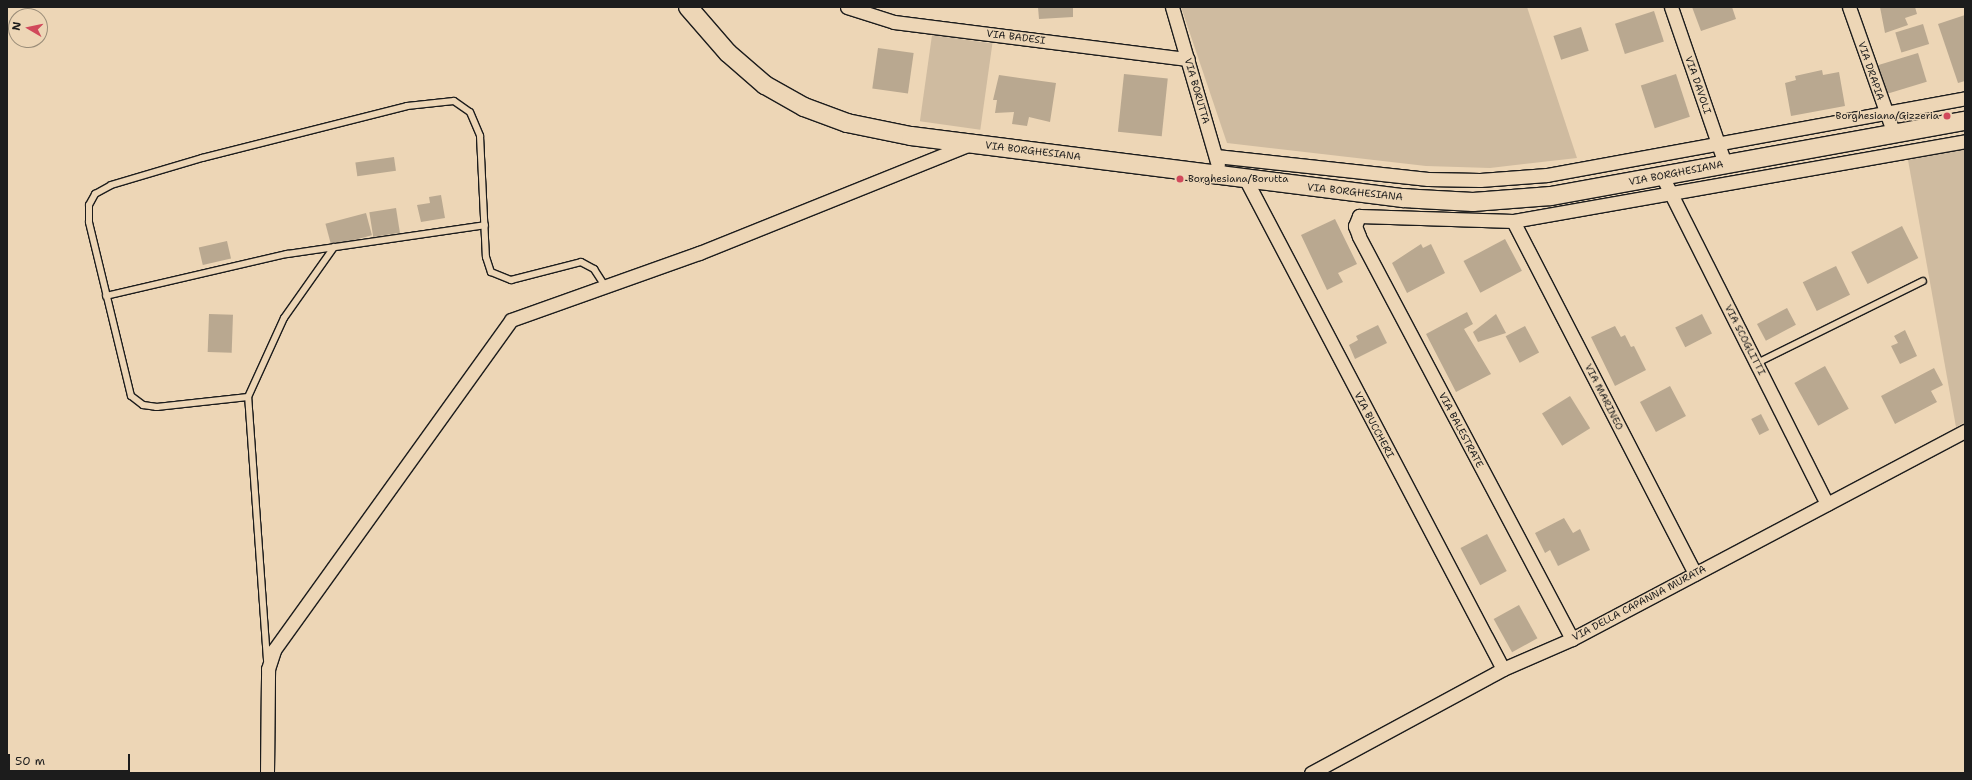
<!DOCTYPE html>
<html>
<head>
<meta charset="utf-8">
<style>
	body { margin:0 }
	#map { position:relative; width:1972px; height:780px; overflow:hidden; background:#edd6b6; font-family:"Shantell Sans",sans-serif }
	div>[style] { position:absolute }
	[style*='--x'] { left:calc(var(--x)*1px); top:calc(var(--y)*1px); width:calc(var(--w)*1px); rotate:calc(var(--a)*1deg) }
	.green>* { inset:0; background:#cfbba0; transform-origin:0 0 }
	.building>* { inset:0; background:#b9a890; transform-origin:0 0 }
	.roads { filter:drop-shadow(1px 0 #1c1c1c) drop-shadow(-1px 0 #1c1c1c) drop-shadow(0 1px #1c1c1c) drop-shadow(0 -1px #1c1c1c) }
	.lane>* { height:6px; margin:-3px; padding:0 3px; transform-origin:3px; border-radius:3px; background:#edd6b6 }
	.street>* { height:13px; margin:-6.5px; padding:0 6.5px; transform-origin:6.5px; border-radius:6.5px; background:#edd6b6 }
	.secondary>* { height:18px; margin:-9px; padding:0 9px; transform-origin:9px; border-radius:9px; background:#edd6b6 }
	.dots>* { width:11px; height:11px; translate:-50% -50%; box-sizing:border-box; border:2px solid #edd6b6; border-radius:50% }
	span { translate:-50% -50%; white-space:nowrap; text-align:center; line-height:1.15; -webkit-text-stroke:3px #edd6b6; paint-order:stroke }
	.street-label { font-size:10px; color:#1c1c1c }
	.poi-label { font-size:10px; color:#1c1c1c }
	.right { translate:-100% -50%; text-align:right }
	.left { translate:0 -50%; text-align:left }
	.frame { position:absolute; inset:0; border:8px solid #1c1c1c; pointer-events:none }
	.north { position:absolute; left:8px; top:8px; width:40px; height:40px; box-sizing:border-box; background:#edd6b6; border:1px solid #998c78; border-radius:50%; rotate:279deg; font-size:11px; font-weight:700; line-height:16px; text-align:center; color:#1c1c1c }
	.north::after { content:''; display:block; margin:auto; width:14px; height:18px; background:#d1495b; clip-path:polygon(50% 0,100% 100%,50% 72%,0 100%) }
	.scale { position:absolute; left:8px; top:754px; width:122px; height:18px; box-sizing:border-box; border:2px solid #1c1c1c; border-top:0; padding-left:5px; font-size:12px; line-height:14px; white-space:nowrap; color:#1c1c1c; -webkit-text-stroke:3px #edd6b6; paint-order:stroke }
</style>
</head>
<body>
<div id="map">
	<div class="green">
		<div style="clip-path:polygon(1181px 7px,1527px 7px,1577px 158px,1490px 168px,1426px 166px,1227px 143px)"></div>
		<div style="left:932px;top:35px;width:61px;height:87px;rotate:8deg"></div>
		<div style="clip-path:polygon(1965px 149px,1965px 422px,1956px 427px,1908px 160px)"></div>
	</div>
	<div class="building">
		<div style="clip-path:polygon(1038px 7px,1073px 7px,1073px 17px,1039px 19px)"></div>
		<div style="clip-path:polygon(1692px 7px,1732px 7px,1736px 19px,1701px 31px)"></div>
		<div style="clip-path:polygon(1880px 7px,1915px 7px,1917px 14px,1905px 18px,1908px 25px,1885px 33px)"></div>
		<div style="left:1654px;top:11px;width:32px;height:41px;rotate:72deg"></div>
		<div style="clip-path:polygon(1965px 15px,1965px 81px,1958px 83px,1938px 24px)"></div>
		<div style="left:1923px;top:24px;width:21px;height:29px;rotate:73deg"></div>
		<div style="left:1581px;top:27px;width:25px;height:29px;rotate:72deg"></div>
		<div style="left:878px;top:48px;width:36px;height:41px;rotate:8deg"></div>
		<div style="left:1918px;top:53px;width:30px;height:43px;rotate:73deg"></div>
		<div style="clip-path:polygon(1822px 70px,1823px 75px,1839px 72px,1845px 106px,1791px 116px,1785px 83px,1796px 80px,1795px 76px)"></div>
		<div style="left:1124px;top:74px;width:44px;height:58px;rotate:6deg"></div>
		<div style="left:1676px;top:74px;width:45px;height:37px;rotate:72deg"></div>
		<div style="clip-path:polygon(999px 75px,1056px 83px,1050px 122px,1029px 117px,1027px 126px,1012px 124px,1014px 112px,995px 113px,997px 100px,993px 100px)"></div>
		<div style="left:394px;top:157px;width:14px;height:39px;rotate:82deg"></div>
		<div style="clip-path:polygon(441px 195px,445px 218px,421px 222px,417px 205px,430px 203px,429px 197px)"></div>
		<div style="left:396px;top:208px;width:25px;height:27px;rotate:81deg"></div>
		<div style="left:366px;top:213px;width:23px;height:42px;rotate:75deg"></div>
		<div style="clip-path:polygon(1335px 219px,1357px 264px,1338px 273px,1343px 282px,1327px 290px,1301px 235px)"></div>
		<div style="left:1902px;top:226px;width:36px;height:57px;rotate:63deg"></div>
		<div style="left:1505px;top:239px;width:36px;height:47px;rotate:62deg"></div>
		<div style="left:227px;top:241px;width:18px;height:29px;rotate:77deg"></div>
		<div style="clip-path:polygon(1421px 244px,1423px 248px,1431px 244px,1445px 273px,1407px 293px,1392px 263px)"></div>
		<div style="left:1836px;top:266px;width:32px;height:37px;rotate:64deg"></div>
		<div style="left:1787px;top:308px;width:19px;height:34px;rotate:62deg"></div>
		<div style="clip-path:polygon(1467px 312px,1473px 324px,1464px 329px,1491px 374px,1456px 392px,1426px 334px)"></div>
		<div style="left:209px;top:314px;width:24px;height:38px;rotate:2deg"></div>
		<div style="clip-path:polygon(1496px 314px,1506px 333px,1478px 342px,1473px 332px)"></div>
		<div style="left:1702px;top:314px;width:22px;height:30px;rotate:63deg"></div>
		<div style="clip-path:polygon(1378px 325px,1387px 343px,1355px 359px,1349px 345px,1358px 340px,1356px 336px)"></div>
		<div style="left:1525px;top:326px;width:30px;height:22px;rotate:62deg"></div>
		<div style="clip-path:polygon(1615px 326px,1621px 337px,1625px 335px,1631px 347px,1634px 346px,1646px 370px,1615px 386px,1591px 337px)"></div>
		<div style="clip-path:polygon(1905px 330px,1917px 356px,1900px 364px,1891px 346px,1898px 343px,1894px 336px)"></div>
		<div style="left:1825px;top:366px;width:49px;height:35px;rotate:61deg"></div>
		<div style="clip-path:polygon(1934px 368px,1943px 385px,1931px 391px,1937px 402px,1895px 424px,1881px 396px)"></div>
		<div style="left:1670px;top:386px;width:34px;height:34px;rotate:62deg"></div>
		<div style="left:1570px;top:396px;width:38px;height:33px;rotate:58deg"></div>
		<div style="left:1761px;top:414px;width:18px;height:11px;rotate:63deg"></div>
		<div style="clip-path:polygon(1564px 518px,1573px 533px,1580px 529px,1590px 550px,1558px 566px,1550px 550px,1545px 553px,1535px 533px)"></div>
		<div style="left:1487px;top:534px;width:42px;height:30px;rotate:62deg"></div>
		<div style="left:1519px;top:605px;width:38px;height:29px;rotate:61deg"></div>
	</div>
	<div class="roads">
		<div class="lane">
			<div style="--x:106;--y:296;--w:186;--a:-13.1"></div>
			<div style="--x:287;--y:254;--w:200;--a:-8.3"></div>
			<div style="--x:1757;--y:363;--w:185;--a:-26.3"></div>
			<div style="--x:248;--y:397;--w:87;--a:-65.5"></div>
			<div style="--x:284;--y:318;--w:87;--a:-54.8"></div>
			<div style="--x:267;--y:660;--w:264;--a:-94.1"></div>
			<div style="--x:248;--y:397;--w:92;--a:173.7"></div>
			<div style="--x:157;--y:407;--w:14;--a:-172"></div>
			<div style="--x:143;--y:405;--w:15;--a:-143"></div>
			<div style="--x:131;--y:396;--w:179;--a:-103.6"></div>
			<div style="--x:89;--y:222;--w:17;--a:-90"></div>
			<div style="--x:89;--y:205;--w:13;--a:-61"></div>
			<div style="--x:95;--y:194;--w:18;--a:-29"></div>
			<div style="--x:111;--y:185;--w:95;--a:-16.5"></div>
			<div style="--x:202;--y:158;--w:211;--a:-14.2"></div>
			<div style="--x:407;--y:106;--w:47;--a:-6.1"></div>
			<div style="--x:454;--y:101;--w:19;--a:35"></div>
			<div style="--x:470;--y:112;--w:26;--a:67"></div>
			<div style="--x:480;--y:136;--w:121;--a:87.2"></div>
			<div style="--x:486;--y:257;--w:16;--a:72"></div>
			<div style="--x:491;--y:272;--w:22;--a:22"></div>
			<div style="--x:511;--y:280;--w:72;--a:-14.4"></div>
			<div style="--x:581;--y:262;--w:15;--a:28"></div>
			<div style="--x:594;--y:269;--w:20;--a:57"></div>
		</div>
		<div class="street">
			<div style="--x:847;--y:7;--w:49;--a:17.7"></div>
			<div style="--x:894;--y:22;--w:296;--a:7.2"></div>
			<div style="--x:1172;--y:7;--w:165;--a:73.8"></div>
			<div style="--x:1671;--y:7;--w:166;--a:71"></div>
			<div style="--x:1849;--y:7;--w:135;--a:70.5"></div>
			<div style="--x:1216;--y:156;--w:213;--a:6.2"></div>
			<div style="--x:1428;--y:179;--w:52;--a:1.1"></div>
			<div style="--x:1480;--y:180;--w:67;--a:-4.3"></div>
			<div style="--x:1547;--y:175;--w:425;--a:-10.4"></div>
			<div style="--x:1662;--y:176;--w:367;--a:63.3"></div>
			<div style="--x:1246;--y:180;--w:552;--a:62.28"></div>
			<div style="--x:1513;--y:221;--w:397;--a:62.7"></div>
			<div style="--x:1572;--y:639;--w:456;--a:-117.9"></div>
			<div style="--x:1359;--y:236;--w:11;--a:-112"></div>
			<div style="--x:1355;--y:226;--w:11;--a:-68"></div>
			<div style="--x:1359;--y:216;--w:154;--a:1.9"></div>
			<div style="--x:1513;--y:221;--w:459;--a:-10"></div>
			<div style="--x:267;--y:773;--w:104;--a:-89.4"></div>
			<div style="--x:268;--y:669;--w:20;--a:-72"></div>
			<div style="--x:274;--y:650;--w:406;--a:-54.3"></div>
			<div style="--x:511;--y:320;--w:200;--a:-19.6"></div>
			<div style="--x:699;--y:253;--w:292;--a:-21.9"></div>
			<div style="--x:1311;--y:773;--w:218;--a:-28.4"></div>
			<div style="--x:1503;--y:669;--w:75;--a:-23.5"></div>
			<div style="--x:1572;--y:639;--w:445;--a:-27.9"></div>
		</div>
		<div class="secondary">
			<div style="--x:688;--y:7;--w:61;--a:49"></div>
			<div style="--x:728;--y:53;--w:49;--a:40.9"></div>
			<div style="--x:765;--y:85;--w:45;--a:29.4"></div>
			<div style="--x:804;--y:107;--w:46;--a:20.4"></div>
			<div style="--x:847;--y:123;--w:65;--a:11.5"></div>
			<div style="--x:911;--y:136;--w:496;--a:7.2"></div>
			<div style="--x:1403;--y:198;--w:70;--a:3.3"></div>
			<div style="--x:1473;--y:202;--w:78;--a:-4.4"></div>
			<div style="--x:1551;--y:196;--w:421;--a:-10.3"></div>
		</div>
	</div>
	<div class="dots">
		<div style="left:1947px;top:116px;background:#d1495b"></div>
		<div style="left:1180px;top:179px;background:#d1495b"></div>
	</div>
	<div class="street-label">
		<span style="left:1016px;top:37px;rotate:7deg">VIA BADESI</span>
		<span style="left:1871px;top:71px;rotate:71deg">VIA DRAPIA</span>
		<span style="left:1698px;top:85px;rotate:71deg">VIA DAVOLI</span>
		<span style="left:1197px;top:91px;rotate:74deg">VIA BORUTTA</span>
		<span style="left:1033px;top:151px;rotate:7deg">VIA BORGHESIANA</span>
		<span style="left:1676px;top:173px;rotate:-11deg">VIA BORGHESIANA</span>
		<span style="left:1355px;top:192px;rotate:6deg">VIA BORGHESIANA</span>
		<span style="left:1745px;top:340px;rotate:63deg">VIA SCOGLITTI</span>
		<span style="left:1604px;top:397px;rotate:63deg">VIA MARINEO</span>
		<span style="left:1374px;top:425px;rotate:62deg">VIA BUCCHERI</span>
		<span style="left:1461px;top:430px;rotate:62deg">VIA BALESTRATE</span>
		<span style="left:1639px;top:603px;rotate:-28deg">VIA DELLA CAPANNA MURATA</span>
	</div>
	<div class="poi-label">
		<span class="right" style="left:1939px;top:116px">Borghesiana/Gizzeria</span>
		<span class="left" style="left:1188px;top:179px">Borghesiana/Borutta</span>
	</div>
	<div class="frame"></div>
	<div class="north">N</div>
	<div class="scale">50 m</div>
</div>
</body>
</html>
